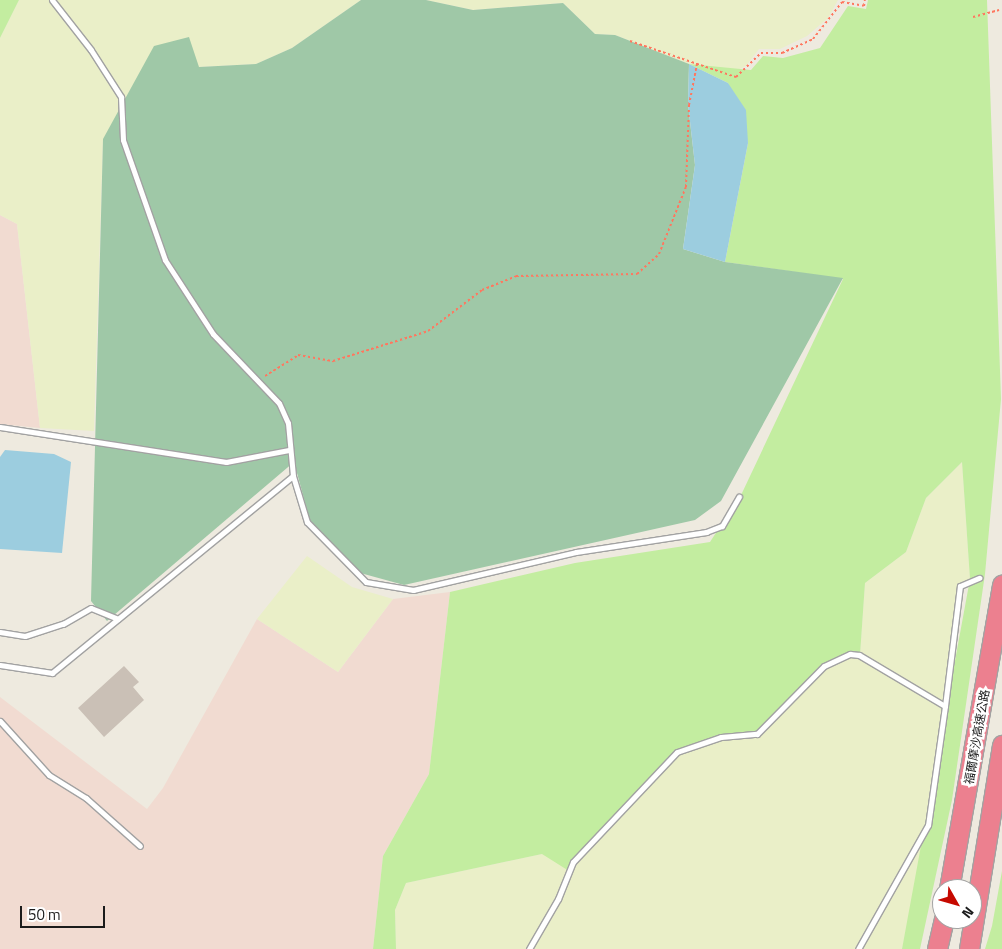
<!DOCTYPE html>
<html>
<head>
<meta charset="utf-8">
<style>
	body { margin:0 }
	#map { position:relative; width:1002px; height:949px; overflow:hidden; background:#eeeadf; font-family:"Titillium Web","Noto Sans TC",sans-serif }
	div>[style] { position:absolute }
	[style*='--x'] { left:calc(var(--x)*1px); top:calc(var(--y)*1px); width:calc(var(--w)*1px); rotate:calc(var(--a)*1deg) }
	.military>* { inset:0; background:#f1dbd1 }
	.farmland>* { inset:0; background:#eaefc8 }
	.grass>* { inset:0; background:#c3eda0 }
	.cemetery>* { inset:0; background:#9fc8a7 }
	.water>* { inset:0; background:#9ccddf }
	.building>* { inset:0; background:#cac0b6 }
	.path>* { height:2px; margin-top:-1px; transform-origin:0; background:repeating-linear-gradient(90deg,#ff775f 0 2.5px,transparent 0 5px) }
	.roads { filter:drop-shadow(1px 0 #a2a2a2) drop-shadow(-1px 0 #a2a2a2) drop-shadow(0 1px #a2a2a2) drop-shadow(0 -1px #a2a2a2) }
	.lane>* { height:5px; margin:-2.5px; padding:0 2.5px; transform-origin:2.5px; border-radius:2.5px; background:#fff }
	.highway>* { height:19px; margin:-9.5px; padding:0 9.5px; transform-origin:9.5px; border-radius:9.5px; background:#ec808f }
	span { translate:-50% -50%; white-space:nowrap; text-align:center; line-height:1.15; -webkit-text-stroke:5px #fff; paint-order:stroke }
	.street-label { font-size:12px; color:#1b1b1b }
	.north { position:absolute; left:932px; top:879px; width:50px; height:50px; box-sizing:border-box; background:#fff; border:1px solid #a4a4a4; border-radius:50%; rotate:128deg; font-size:14px; font-weight:700; line-height:20px; text-align:center; color:#1b1b1b }
	.north::after { content:''; display:block; margin:auto; width:18px; height:22px; background:#c60900; clip-path:polygon(50% 0,100% 100%,50% 72%,0 100%) }
	.scale { position:absolute; left:20px; top:906px; width:85px; height:22px; box-sizing:border-box; border:2px solid #1b1b1b; border-top:0; padding-left:6px; font-size:15px; line-height:18px; white-space:nowrap; color:#1b1b1b; -webkit-text-stroke:4px #fff; paint-order:stroke }
</style>
</head>
<body>
<div id="map">
	<div class="military">
		<div style="clip-path:polygon(0 215px,17px 224px,40px 428px,0 424px)"></div>
		<div style="clip-path:polygon(450px 592px,429px 774px,383px 856px,373px 949px,0 949px,0 697px,147px 809px,163px 788px,257px 619px,338px 672px,393px 599px)"></div>
	</div>
	<div class="farmland">
		<div style="clip-path:polygon(19px 0,361px 0,292px 48px,256px 64px,199px 67px,103px 139px,94px 431px,40px 428px,17px 224px,0 215px,0 38px)"></div>
		<div style="clip-path:polygon(426px 0,838px 0,828px 18px,807px 36px,780px 49px,759px 49px,746px 66px,733px 72px,689px 64px,615px 35px,595px 34px,563px 3px,473px 10px)"></div>
		<div style="clip-path:polygon(962px 462px,970px 579px,961px 595px,927px 829px,902px 949px,396px 949px,395px 910px,406px 883px,542px 854px,678px 756px,709px 742px,748px 737px,829px 662px,845px 654px,860px 655px,865px 583px,906px 552px,926px 498px)"></div>
		<div style="clip-path:polygon(307px 556px,352px 587px,393px 599px,338px 672px,257px 619px)"></div>
	</div>
	<div class="grass">
		<div style="clip-path:polygon(0 0,19px 0,0 38px)"></div>
		<div style="clip-path:polygon(868px 0,987px 0,1001px 399px,985px 574px,952px 800px,920px 949px,902px 949px,970px 579px,962px 462px,926px 498px,906px 552px,865px 583px,860px 655px,845px 654px,829px 662px,758px 734px,709px 742px,678px 756px,569px 871px,542px 854px,406px 883px,395px 910px,396px 949px,373px 949px,383px 856px,429px 774px,450px 592px,575px 563px,710px 542px,742px 493px,843px 279px,725px 262px,748px 143px,728px 83px,689px 64px,751px 70px,763px 56px,783px 58px,820px 48px,848px 6px,866px 9px)"></div>
		<div style="clip-path:polygon(1002px 871px,1002px 949px,985px 949px,992px 926px)"></div>
	</div>
	<div class="cemetery">
		<div style="clip-path:polygon(361px 0,426px 0,473px 10px,563px 3px,595px 34px,615px 35px,689px 64px,688px 104px,695px 165px,683px 249px,725px 262px,843px 278px,721px 501px,695px 520px,404px 585px,353px 571px,312px 528px,294px 462px,107px 621px,91px 601px,103px 139px,154px 46px,189px 37px,199px 67px,256px 64px,292px 48px)"></div>
	</div>
	<div class="water">
		<div style="clip-path:polygon(689px 64px,728px 83px,746px 110px,748px 143px,725px 262px,683px 249px,695px 165px,688px 104px)"></div>
		<div style="clip-path:polygon(5px 450px,54px 454px,71px 462px,62px 553px,0 549px,0 457px)"></div>
	</div>
	<div class="building">
		<div style="clip-path:polygon(124px 666px,139px 682px,133px 687px,144px 700px,104px 737px,78px 708px)"></div>
	</div>
	<div class="path">
		<div style="--x:973;--y:17;--w:27;--a:-15"></div>
		<div style="--x:630;--y:41;--w:112;--a:18.8"></div>
		<div style="--x:736;--y:77;--w:35;--a:-44"></div>
		<div style="--x:761;--y:53;--w:21;--a:0"></div>
		<div style="--x:782;--y:53;--w:34;--a:-24"></div>
		<div style="--x:813;--y:39;--w:47;--a:-51.9"></div>
		<div style="--x:842;--y:2;--w:22;--a:10"></div>
		<div style="--x:864;--y:6;--w:6;--a:-81"></div>
		<div style="--x:265;--y:376;--w:39;--a:-32"></div>
		<div style="--x:298;--y:355;--w:36;--a:10"></div>
		<div style="--x:333;--y:361;--w:100;--a:-17.5"></div>
		<div style="--x:428;--y:331;--w:68;--a:-37.2"></div>
		<div style="--x:482;--y:290;--w:37;--a:-22"></div>
		<div style="--x:516;--y:276;--w:121;--a:-0.9"></div>
		<div style="--x:637;--y:274;--w:30;--a:-42"></div>
		<div style="--x:659;--y:254;--w:72;--a:-68.1"></div>
		<div style="--x:686;--y:187;--w:82;--a:-87.9"></div>
		<div style="--x:689;--y:105;--w:42;--a:-79"></div>
	</div>
	<div class="roads">
		<div class="lane">
			<div style="--x:52;--y:0;--w:63;--a:52"></div>
			<div style="--x:91;--y:50;--w:56;--a:57.4"></div>
			<div style="--x:121;--y:97;--w:43;--a:87.3"></div>
			<div style="--x:123;--y:140;--w:127;--a:70.7"></div>
			<div style="--x:165;--y:260;--w:88;--a:57"></div>
			<div style="--x:213;--y:334;--w:95;--a:46.3"></div>
			<div style="--x:279;--y:403;--w:22;--a:66"></div>
			<div style="--x:288;--y:423;--w:53;--a:84.6"></div>
			<div style="--x:293;--y:476;--w:48;--a:73.1"></div>
			<div style="--x:307;--y:522;--w:84;--a:45.5"></div>
			<div style="--x:366;--y:582;--w:48;--a:9.7"></div>
			<div style="--x:413;--y:590;--w:167;--a:-13.1"></div>
			<div style="--x:576;--y:552;--w:132;--a:-8.7"></div>
			<div style="--x:706;--y:532;--w:17;--a:-21"></div>
			<div style="--x:722;--y:526;--w:34;--a:-60"></div>
			<div style="--x:0;--y:427;--w:229;--a:8.8"></div>
			<div style="--x:226;--y:462;--w:64;--a:-10.8"></div>
			<div style="--x:0;--y:632;--w:25;--a:9"></div>
			<div style="--x:25;--y:636;--w:40;--a:-18"></div>
			<div style="--x:63;--y:624;--w:32;--a:-30"></div>
			<div style="--x:91;--y:608;--w:29;--a:22"></div>
			<div style="--x:0;--y:665;--w:53;--a:8.7"></div>
			<div style="--x:52;--y:673;--w:311;--a:-39.3"></div>
			<div style="--x:945;--y:706;--w:121;--a:-82.9"></div>
			<div style="--x:960;--y:586;--w:21;--a:-23"></div>
			<div style="--x:0;--y:721;--w:73;--a:47.8"></div>
			<div style="--x:49;--y:775;--w:44;--a:31.9"></div>
			<div style="--x:86;--y:798;--w:72;--a:41.6"></div>
			<div style="--x:529;--y:949;--w:58;--a:-59.9"></div>
			<div style="--x:558;--y:899;--w:40;--a:-68"></div>
			<div style="--x:573;--y:862;--w:151;--a:-46.6"></div>
			<div style="--x:677;--y:752;--w:46;--a:-18.8"></div>
			<div style="--x:721;--y:737;--w:36;--a:-5"></div>
			<div style="--x:757;--y:734;--w:95;--a:-45.4"></div>
			<div style="--x:824;--y:666;--w:29;--a:-25"></div>
			<div style="--x:850;--y:654;--w:9;--a:6"></div>
			<div style="--x:859;--y:655;--w:100;--a:30.7"></div>
			<div style="--x:945;--y:706;--w:120;--a:98.1"></div>
			<div style="--x:928;--y:825;--w:142;--a:119.4"></div>
		</div>
		<div class="highway">
			<div style="--x:949;--y:889;--w:309;--a:-80.1"></div>
			<div style="--x:937;--y:949;--w:31;--a:-77"></div>
			<div style="--x:969;--y:949;--w:207;--a:-80.8"></div>
		</div>
	</div>
	<div class="street-label">
		<span style="left:977px;top:737px;rotate:-80deg">福爾摩沙高速公路</span>
	</div>
	<div class="north">N</div>
	<div class="scale">50 m</div>
</div>
</body>
</html>
